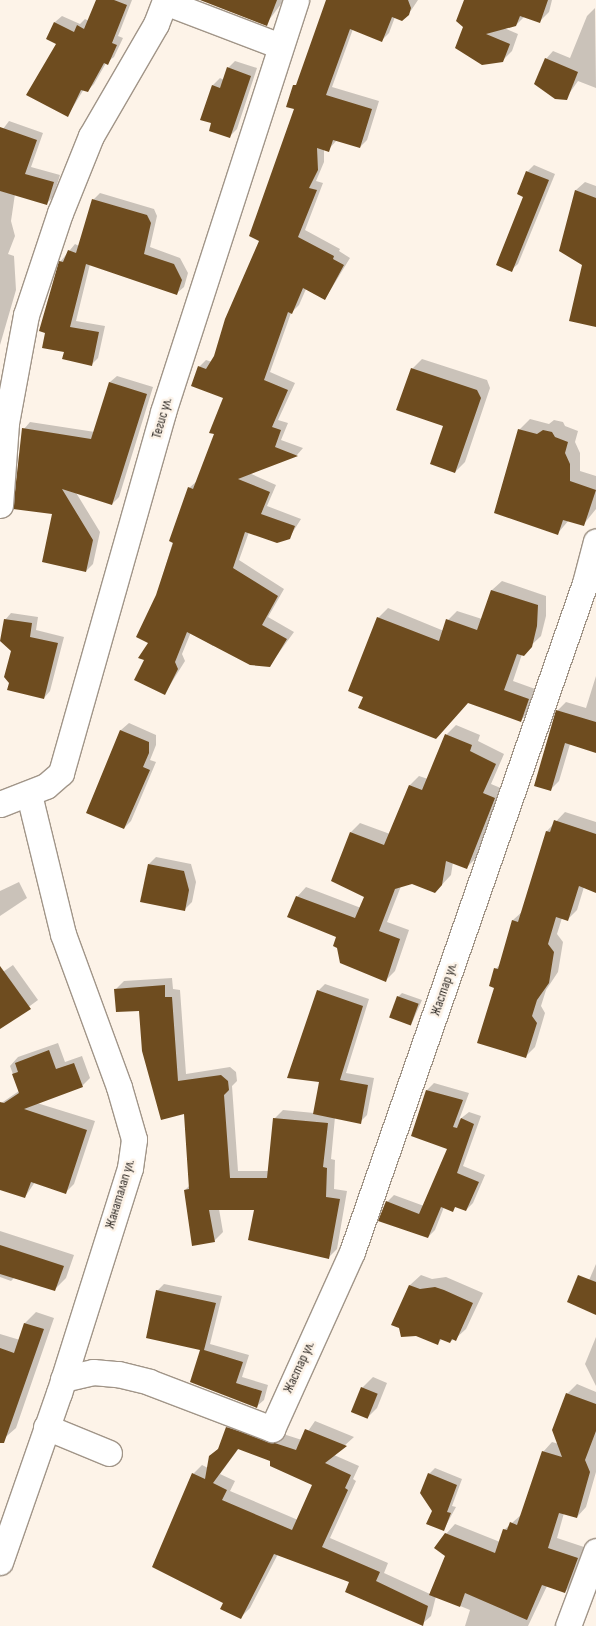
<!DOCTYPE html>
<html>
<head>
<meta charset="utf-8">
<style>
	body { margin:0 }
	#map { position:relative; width:596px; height:1626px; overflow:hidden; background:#fdf3e8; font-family:"Sofia Sans Condensed",sans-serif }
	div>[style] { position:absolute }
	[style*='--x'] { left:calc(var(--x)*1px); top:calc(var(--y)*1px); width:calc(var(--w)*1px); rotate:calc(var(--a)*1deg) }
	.shadow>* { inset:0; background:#0003 }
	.building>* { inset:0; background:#6e4c1f; transform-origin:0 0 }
	.roads { filter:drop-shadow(1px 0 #a19588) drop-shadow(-1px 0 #a19588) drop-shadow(0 1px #a19588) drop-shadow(0 -1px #a19588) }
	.street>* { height:25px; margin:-12.5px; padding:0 12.5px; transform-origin:12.5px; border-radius:12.5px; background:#fff }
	span { translate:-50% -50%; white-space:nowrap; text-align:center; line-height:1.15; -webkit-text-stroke:5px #fdf3e8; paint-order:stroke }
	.street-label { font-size:14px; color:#312c27 }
</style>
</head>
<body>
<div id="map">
	<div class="shadow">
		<div style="clip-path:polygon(97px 0,132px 0,118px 36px,123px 38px,114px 57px,106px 63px,94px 84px,87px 91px,84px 89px,68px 115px,55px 22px,62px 16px,80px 24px,85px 19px,89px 21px)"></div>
		<div style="clip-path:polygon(203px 0,284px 0,266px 24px)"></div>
		<div style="clip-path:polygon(330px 0,418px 0,408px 15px,395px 17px,389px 33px,382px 40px,353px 29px,332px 87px,379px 101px,367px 140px,360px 147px,337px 140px,328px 150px,324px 149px,324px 162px,316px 181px,323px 183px,305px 230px,340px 249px,339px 251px,350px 258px,325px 299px,306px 289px,299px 305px,291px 313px,270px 372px,295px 383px,278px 420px,288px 423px,281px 440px,303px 448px,297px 455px,249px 473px,276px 485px,267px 506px,301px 519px,289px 538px,249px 532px,239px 560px,284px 589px,268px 617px,294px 632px,270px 665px,215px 643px,213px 646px,191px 632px,182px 654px,185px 661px,165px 693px,146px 660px,157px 595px,189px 488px,197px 481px,215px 434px,225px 397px,199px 367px,206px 360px,212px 362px,260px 241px,296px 108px)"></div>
		<div style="clip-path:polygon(465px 0,552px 0,549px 12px,540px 21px,525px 16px,516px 25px,504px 28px,518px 34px,512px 51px,502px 61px,465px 27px)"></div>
		<div style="clip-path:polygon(595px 8px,596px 88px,578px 81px,566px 98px,546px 59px,553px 51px,570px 58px,587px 16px)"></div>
		<div style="clip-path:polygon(235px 61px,257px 68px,237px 129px,229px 137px,213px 123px,201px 119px,213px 85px,220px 78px,224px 80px,228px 68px)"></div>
		<div style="clip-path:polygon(9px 121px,43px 133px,31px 167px,60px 175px,53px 197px,47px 203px,15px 194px,11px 221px,15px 236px,8px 254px,14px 256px,16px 290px,0 345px,0 133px)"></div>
		<div style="clip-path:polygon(534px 165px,555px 174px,518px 264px,511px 270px,527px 172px)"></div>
		<div style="clip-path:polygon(585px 182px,596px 186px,596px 326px,584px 264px,561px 251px,576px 190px)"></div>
		<div style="clip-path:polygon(100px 193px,154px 209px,157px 216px,150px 247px,180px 258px,188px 273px,184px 287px,177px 293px,90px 264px,76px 321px,105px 326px,98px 358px,91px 365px,65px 351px,60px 262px,75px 244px,79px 246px,93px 200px)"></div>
		<div style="clip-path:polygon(422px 359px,487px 380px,490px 388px,465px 462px,455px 472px,444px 425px,412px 369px)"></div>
		<div style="clip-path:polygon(117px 376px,153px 387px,119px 497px,112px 504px,75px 491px,100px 532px,93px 564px,86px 571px,54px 513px,24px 429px,30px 422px,95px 432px,110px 382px)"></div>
		<div style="clip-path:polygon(530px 419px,549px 424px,554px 420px,563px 422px,565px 426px,578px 431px,575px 442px,580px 453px,580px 471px,596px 476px,596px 509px,583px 525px,569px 520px,558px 533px,519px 430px)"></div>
		<div style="clip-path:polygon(502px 581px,546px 596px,546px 616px,541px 636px,522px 654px,513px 681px,538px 690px,530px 711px,521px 720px,468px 702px,436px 738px,364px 696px,378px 618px,388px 608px,444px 631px,448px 620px,457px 611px,482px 619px,492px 590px)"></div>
		<div style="clip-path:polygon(11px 613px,38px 617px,36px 630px,64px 637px,50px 691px,44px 698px,5px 620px)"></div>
		<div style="clip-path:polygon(596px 676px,596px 751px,570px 744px,559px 781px,550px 790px,557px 711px,566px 702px,586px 708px)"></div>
		<div style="clip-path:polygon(129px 723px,156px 735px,156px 745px,150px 760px,156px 762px,131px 821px,124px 828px,88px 812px,121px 730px)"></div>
		<div style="clip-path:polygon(456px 725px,480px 735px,478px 741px,504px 754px,491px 784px,503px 789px,476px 858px,467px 867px,453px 862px,451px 875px,435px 892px,412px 883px,401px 886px,387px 922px,409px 930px,395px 971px,386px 980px,297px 897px,306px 887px,361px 908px,366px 896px,351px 832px,360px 823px,390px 834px,410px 785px,419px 776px,428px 779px,447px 734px)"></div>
		<div style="clip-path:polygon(565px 812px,596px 822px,596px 892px,584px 887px,577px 910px,567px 920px,562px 918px,557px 934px,563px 942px,558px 972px,546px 990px,541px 1006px,545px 1013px,535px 1047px,525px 1057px,496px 987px,496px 969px,500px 964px,513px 920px,523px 911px,547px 831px)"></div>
		<div style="clip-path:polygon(156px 857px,191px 864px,196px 882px,192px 902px,185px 909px,149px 864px)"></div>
		<div style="clip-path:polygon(19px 882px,27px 898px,0 916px,0 891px)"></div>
		<div style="clip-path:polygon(13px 965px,38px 1000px,0 1028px,0 974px)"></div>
		<div style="clip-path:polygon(172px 978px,173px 989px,180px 990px,186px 1074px,230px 1067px,236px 1072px,237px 1081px,232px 1086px,238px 1171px,269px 1171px,274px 1119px,283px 1110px,314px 1113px,320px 1081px,318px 991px,325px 984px,369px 999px,346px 1073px,374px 1078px,367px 1115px,360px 1122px,335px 1117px,331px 1159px,335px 1160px,334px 1189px,347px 1191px,337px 1249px,329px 1257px,256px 1209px,219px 1209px,223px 1232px,214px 1241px,185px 1190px,190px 1185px,185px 1112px,140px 1009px,116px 989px,124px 981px)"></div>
		<div style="clip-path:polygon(402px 993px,422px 1000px,411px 1025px,398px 997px)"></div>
		<div style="clip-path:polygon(58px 1043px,65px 1062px,82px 1056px,90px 1078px,82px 1086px,37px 1103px,95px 1121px,74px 1184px,66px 1192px,35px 1182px,25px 1197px,0 1188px,0 1104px,19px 1091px,10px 1066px,18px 1057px)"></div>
		<div style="clip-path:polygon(434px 1083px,469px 1093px,459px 1120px,469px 1112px,481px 1116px,463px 1166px,485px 1175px,473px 1203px,466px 1210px,456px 1206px,452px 1210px,444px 1207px,435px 1230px,428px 1237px,387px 1202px,394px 1195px,424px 1206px,449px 1149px,427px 1090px)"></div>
		<div style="clip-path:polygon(0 1231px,74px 1255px,66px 1278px,55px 1289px,14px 1278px,11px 1281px,0 1277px)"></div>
		<div style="clip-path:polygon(596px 1264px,596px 1289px,587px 1285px)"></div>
		<div style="clip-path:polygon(421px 1275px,432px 1279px,446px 1277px,483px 1293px,466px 1329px,455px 1339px,449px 1342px,442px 1339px,437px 1344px,392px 1324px,410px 1285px)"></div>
		<div style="clip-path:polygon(164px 1284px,222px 1296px,210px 1344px,249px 1355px,242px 1377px,268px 1385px,264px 1400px,257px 1406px,202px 1349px,157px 1291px)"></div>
		<div style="clip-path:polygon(36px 1312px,54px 1318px,16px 1428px,0 1442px,0 1334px,20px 1340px,25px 1323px)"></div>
		<div style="clip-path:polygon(596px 1337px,596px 1386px,585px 1364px)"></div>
		<div style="clip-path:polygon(373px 1377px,387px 1383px,377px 1408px,367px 1418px,362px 1388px)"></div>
		<div style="clip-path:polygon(evenodd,577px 1384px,596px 1392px,596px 1472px,586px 1507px,577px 1517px,564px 1513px,557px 1538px,587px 1548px,574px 1582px,565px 1592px,547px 1586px,528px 1626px,465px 1626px,470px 1610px,436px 1596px,431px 1616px,422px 1624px,351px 1581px,278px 1554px,250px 1608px,241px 1617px,224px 1603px,193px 1474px,202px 1465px,208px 1468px,210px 1457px,220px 1447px,227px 1428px,236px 1419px,302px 1440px,315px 1421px,354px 1437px,334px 1455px,359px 1466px,353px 1479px,356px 1481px,330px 1538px,388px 1563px,384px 1573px,430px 1594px,446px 1555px,446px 1534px,455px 1524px,500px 1542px,504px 1530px,522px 1514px,543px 1452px,552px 1442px,559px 1444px,567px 1394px,577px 1384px,239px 1448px,271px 1460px,314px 1484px,298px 1520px,230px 1491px,235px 1481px,220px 1474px,239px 1448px)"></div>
		<div style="clip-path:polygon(435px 1468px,462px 1479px,452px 1506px,456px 1507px,444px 1529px,433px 1511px,429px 1474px)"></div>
	</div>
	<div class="building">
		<div style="clip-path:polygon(96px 0,114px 0,127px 5px,112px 43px,117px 45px,108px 65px,104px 63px,88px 92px,81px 90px,68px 117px,26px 95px,56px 44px,46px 39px,54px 22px,74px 32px,77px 25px,84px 29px)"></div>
		<div style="clip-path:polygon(200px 0,277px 0,267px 26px)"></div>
		<div style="clip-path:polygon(326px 0,408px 0,411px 8px,409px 15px,402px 21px,392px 17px,382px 42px,350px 29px,326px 95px,372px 109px,360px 148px,333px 140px,329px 152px,317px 148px,318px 170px,309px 188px,317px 190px,298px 237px,334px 256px,333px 259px,344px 265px,325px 300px,303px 288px,292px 314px,288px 312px,264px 380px,288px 390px,272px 427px,281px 430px,275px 447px,298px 456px,238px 479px,270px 492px,261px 514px,295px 526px,290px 539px,277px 543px,245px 532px,233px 568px,278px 596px,262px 625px,287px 639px,270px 667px,250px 665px,187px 632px,175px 662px,178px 669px,165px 695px,134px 680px,144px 660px,138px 658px,148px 643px,136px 637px,156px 595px,173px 543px,169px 541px,188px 487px,193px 489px,214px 434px,209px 433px,223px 398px,191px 386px,198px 366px,206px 369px,214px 356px,225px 319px,259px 241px,249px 236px,294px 109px,286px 107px,293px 85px,296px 85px)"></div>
		<div style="clip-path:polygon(464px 0,548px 0,540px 23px,520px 16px,516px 26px,486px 34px,510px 44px,503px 62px,482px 65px,455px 48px,463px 27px,456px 21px)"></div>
		<div style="clip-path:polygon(545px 58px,578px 72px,567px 100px,555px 99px,534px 84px)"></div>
		<div style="clip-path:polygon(227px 67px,251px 76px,230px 138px,209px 131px,211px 123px,200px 120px,212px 85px,220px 88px)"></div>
		<div style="clip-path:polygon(0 127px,37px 140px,25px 174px,54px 182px,47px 205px,0 191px)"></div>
		<div style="clip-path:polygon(526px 171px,549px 180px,512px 272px,496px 265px,523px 197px,517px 194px)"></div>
		<div style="clip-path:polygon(575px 190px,596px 198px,596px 327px,569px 321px,582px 265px,559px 251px)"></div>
		<div style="clip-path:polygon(92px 199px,147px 215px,151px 223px,144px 254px,174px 264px,182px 280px,177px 295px,86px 264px,70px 327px,99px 332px,92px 366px,62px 359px,64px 352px,42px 348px,45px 333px,39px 331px,59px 261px,63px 262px,68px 250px,76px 253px)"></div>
		<div style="clip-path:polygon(411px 368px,477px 390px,481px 398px,455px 473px,430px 464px,443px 426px,396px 410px)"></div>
		<div style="clip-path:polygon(109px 382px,147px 394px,112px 505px,62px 489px,93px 540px,86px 572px,42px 562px,52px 514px,13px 509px,22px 428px,91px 439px)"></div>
		<div style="clip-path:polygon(518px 429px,537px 434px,543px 430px,552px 432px,555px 437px,568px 442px,565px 453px,570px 464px,570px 481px,596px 490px,584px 526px,563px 520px,558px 535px,494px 513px)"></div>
		<div style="clip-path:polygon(491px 590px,538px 605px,537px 626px,532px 647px,524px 656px,517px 654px,504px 690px,529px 699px,521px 722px,468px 703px,436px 739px,358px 708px,363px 697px,348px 691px,377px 617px,439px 641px,446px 619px,477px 630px)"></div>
		<div style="clip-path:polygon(4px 619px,32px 623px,30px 637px,58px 643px,44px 699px,7px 690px,9px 683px,4px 677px,11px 651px,0 641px)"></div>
		<div style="clip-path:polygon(556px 710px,596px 722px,596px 753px,565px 743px,551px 791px,534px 786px)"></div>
		<div style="clip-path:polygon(120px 730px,149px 742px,149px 753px,143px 767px,150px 770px,124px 829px,86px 813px)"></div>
		<div style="clip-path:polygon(445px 734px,472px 745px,470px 751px,496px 764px,483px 793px,495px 798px,467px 869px,446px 861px,442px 885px,435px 893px,412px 884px,395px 889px,379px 931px,400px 939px,386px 982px,340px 963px,337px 948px,333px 946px,336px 937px,287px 917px,296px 896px,355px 918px,364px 897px,331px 881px,350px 832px,384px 845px,409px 785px,422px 790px)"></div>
		<div style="clip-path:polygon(554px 820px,596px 834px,596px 893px,579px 886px,568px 921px,556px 917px,548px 944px,554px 952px,549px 983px,537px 1000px,532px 1016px,537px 1023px,526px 1058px,477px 1043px,494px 988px,489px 986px,494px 968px,498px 969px,512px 920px,518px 922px,546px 831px,550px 832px)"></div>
		<div style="clip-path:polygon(148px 864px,184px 871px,189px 890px,185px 911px,140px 902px)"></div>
		<div style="clip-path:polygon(0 966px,31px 1009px,0 1029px)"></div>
		<div style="clip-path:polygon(165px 985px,165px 997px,172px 997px,178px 1081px,221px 1075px,228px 1081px,229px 1090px,224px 1095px,230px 1178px,267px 1178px,273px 1118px,328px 1123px,323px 1167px,327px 1168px,326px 1197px,340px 1199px,329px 1259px,248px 1240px,254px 1210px,209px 1210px,215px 1242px,192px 1246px,184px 1190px,189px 1189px,184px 1114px,161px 1120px,142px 1051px,139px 1011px,116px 1012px,114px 989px)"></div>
		<div style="clip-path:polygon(317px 990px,363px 1006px,340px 1080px,368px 1085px,361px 1124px,313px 1114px,319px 1082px,287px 1078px)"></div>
		<div style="left:397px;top:996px;width:23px;height:23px;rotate:20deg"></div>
		<div style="clip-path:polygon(49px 1050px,56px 1069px,74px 1063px,83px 1087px,24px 1109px,87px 1130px,66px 1194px,31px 1182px,25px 1198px,0 1190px,0 1102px,4px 1103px,19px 1093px,12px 1074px,18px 1072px,15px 1063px)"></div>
		<div style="clip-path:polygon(426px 1090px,463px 1100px,453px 1127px,457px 1128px,461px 1118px,474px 1124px,457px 1173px,479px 1182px,466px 1211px,455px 1207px,453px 1212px,441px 1207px,428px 1238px,378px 1221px,386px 1201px,419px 1214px,447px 1149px,411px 1136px)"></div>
		<div style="clip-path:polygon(0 1245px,64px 1266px,55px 1291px,0 1274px)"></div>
		<div style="clip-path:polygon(578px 1275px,596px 1282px,596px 1315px,567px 1302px)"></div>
		<div style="clip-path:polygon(409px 1285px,420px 1289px,435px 1287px,444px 1290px,473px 1303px,456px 1341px,452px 1339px,450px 1343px,440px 1339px,438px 1345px,416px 1336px,401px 1337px,399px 1328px,391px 1325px)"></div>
		<div style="clip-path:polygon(156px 1290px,216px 1303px,204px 1350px,243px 1362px,236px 1383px,262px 1391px,257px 1408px,190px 1382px,200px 1350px,146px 1338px)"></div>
		<div style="clip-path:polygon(24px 1323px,44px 1329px,4px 1443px,0 1443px,0 1348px,14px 1353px)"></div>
		<div style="left:361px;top:1387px;width:18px;height:27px;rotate:22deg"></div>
		<div style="clip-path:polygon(566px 1393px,596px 1404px,596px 1431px,585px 1460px,590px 1472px,577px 1518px,559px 1513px,548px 1548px,578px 1558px,565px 1593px,542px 1585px,527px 1620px,465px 1593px,460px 1607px,429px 1595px,445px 1556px,434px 1548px,445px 1533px,495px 1553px,503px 1529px,507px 1530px,510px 1522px,517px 1525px,542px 1451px,562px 1457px,552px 1430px)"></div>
		<div style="clip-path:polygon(evenodd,226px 1427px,296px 1450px,305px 1429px,347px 1446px,325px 1463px,351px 1475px,345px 1488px,348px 1490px,322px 1547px,380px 1572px,376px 1581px,428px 1606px,423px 1626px,345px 1592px,349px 1582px,274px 1554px,241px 1619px,220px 1609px,223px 1603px,152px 1567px,192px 1473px,205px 1479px,209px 1456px,218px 1449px,226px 1427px,238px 1449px,270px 1461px,270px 1466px,312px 1485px,292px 1530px,222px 1500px,227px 1490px,213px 1483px,238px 1449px)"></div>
		<div style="clip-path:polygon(428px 1473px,457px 1485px,447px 1512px,451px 1513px,444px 1531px,426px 1524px,432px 1511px,420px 1493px)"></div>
	</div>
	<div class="roads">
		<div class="street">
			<div style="--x:165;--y:2;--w:123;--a:20.9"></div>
			<div style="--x:0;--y:505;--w:82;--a:-85.8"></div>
			<div style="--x:6;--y:423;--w:110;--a:-79.5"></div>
			<div style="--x:26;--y:315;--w:108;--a:-71.6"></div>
			<div style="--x:60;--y:213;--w:83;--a:-68.1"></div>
			<div style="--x:91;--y:136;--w:129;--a:-59.9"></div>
			<div style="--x:156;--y:24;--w:26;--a:-69"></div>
			<div style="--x:0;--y:804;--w:49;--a:-21.4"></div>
			<div style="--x:46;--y:786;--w:20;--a:-41"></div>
			<div style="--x:61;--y:773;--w:375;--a:-74.2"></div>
			<div style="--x:163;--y:412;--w:433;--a:-72.1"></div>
			<div style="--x:63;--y:1379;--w:31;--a:-13"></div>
			<div style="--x:93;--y:1372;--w:25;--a:5"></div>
			<div style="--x:118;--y:1374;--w:32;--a:14"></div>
			<div style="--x:149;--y:1382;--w:132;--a:20.9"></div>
			<div style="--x:272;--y:1429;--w:194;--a:-65.7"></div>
			<div style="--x:352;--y:1252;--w:708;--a:-70.8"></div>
			<div style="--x:585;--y:583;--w:43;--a:-75.3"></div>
			<div style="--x:46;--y:1427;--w:68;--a:22.4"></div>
			<div style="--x:0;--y:1562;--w:179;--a:-70.8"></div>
			<div style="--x:59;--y:1393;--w:236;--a:-72.5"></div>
			<div style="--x:130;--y:1168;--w:29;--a:-82"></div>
			<div style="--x:134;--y:1139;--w:54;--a:-106.1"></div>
			<div style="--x:119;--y:1087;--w:163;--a:-110.1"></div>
			<div style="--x:63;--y:934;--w:144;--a:-103.7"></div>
			<div style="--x:568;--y:1626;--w:80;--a:-69.5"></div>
		</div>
	</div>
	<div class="street-label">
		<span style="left:162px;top:418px;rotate:-74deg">Тегис ул.</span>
		<span style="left:444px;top:989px;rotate:-71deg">Жастар ул.</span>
		<span style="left:120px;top:1194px;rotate:-73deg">Жанаталап ул.</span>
		<span style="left:299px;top:1367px;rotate:-65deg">Жастар ул.</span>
	</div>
</div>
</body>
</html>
